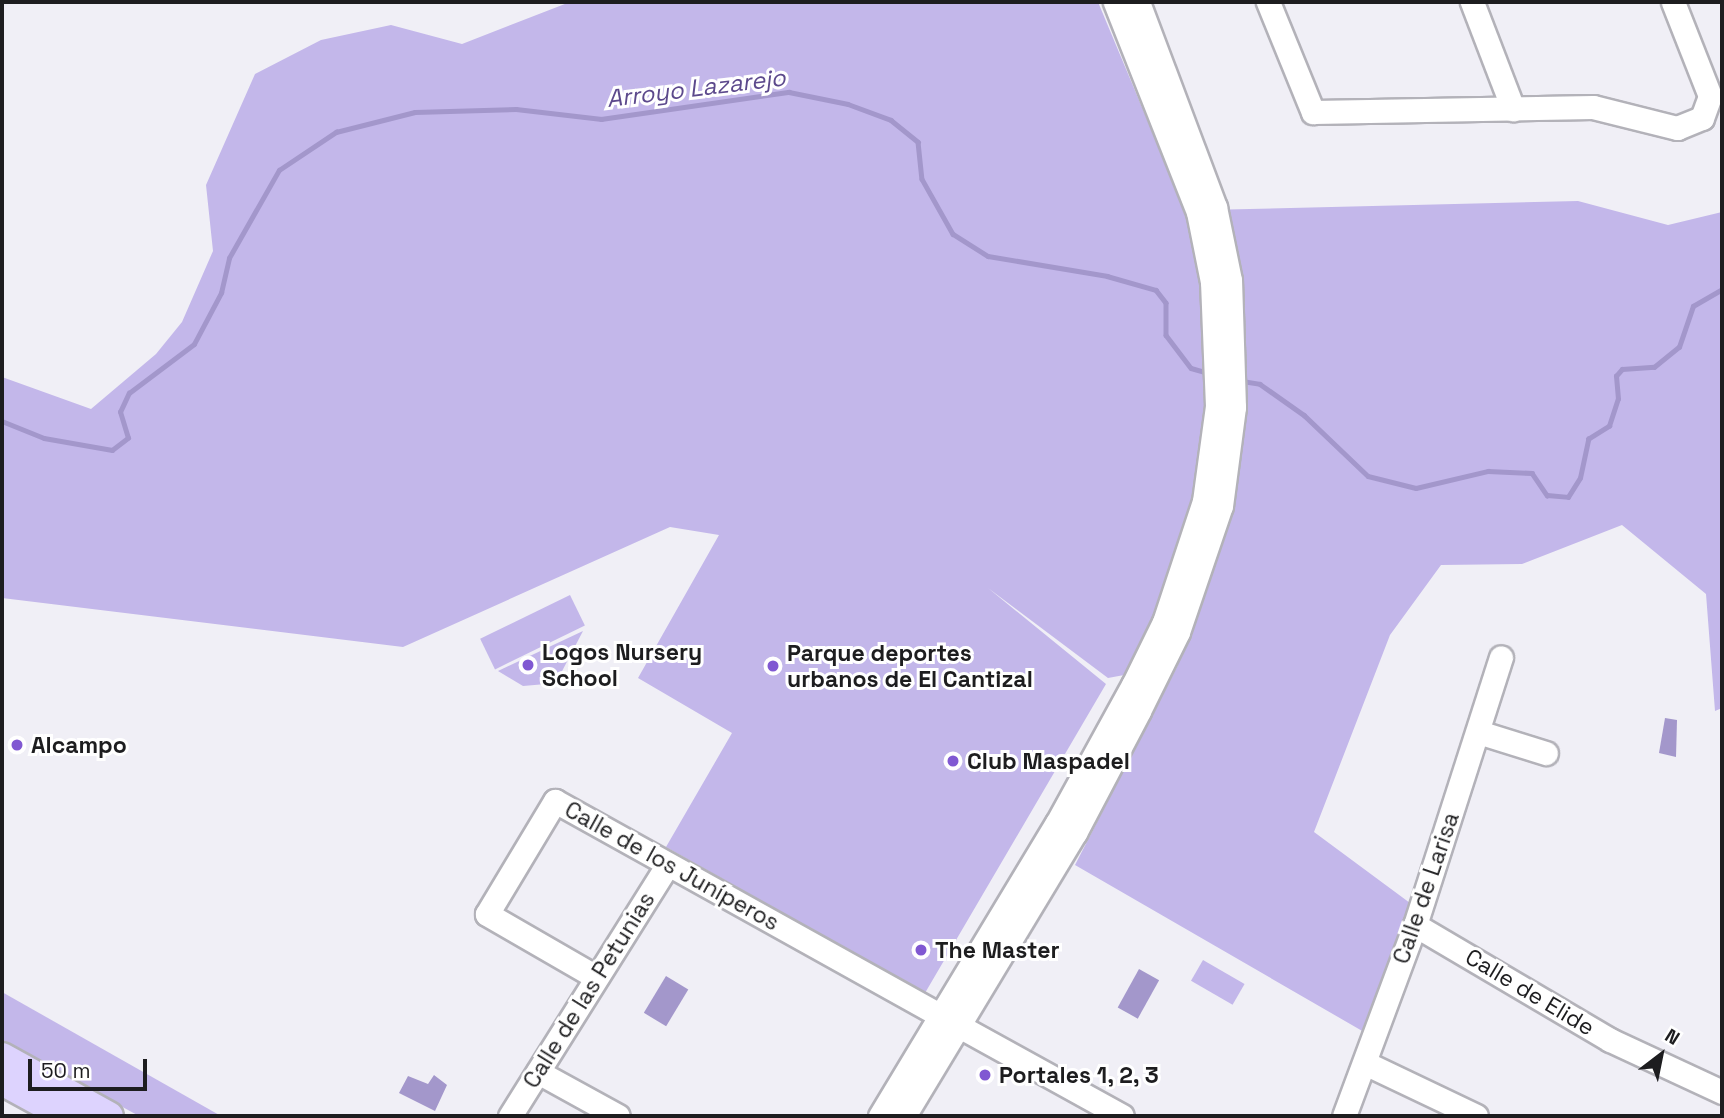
<!DOCTYPE html>
<html>
<head>
<meta charset="utf-8">
<style>
	body { margin:0 }
	#map { position:relative; width:1724px; height:1118px; overflow:hidden; background:#f0eff6; font-family:"Space Grotesk",sans-serif }
	div>[style] { position:absolute }
	[style*='--x'] { left:calc(var(--x)*1px); top:calc(var(--y)*1px); width:calc(var(--w)*1px); rotate:calc(var(--a)*1deg) }
	.green>* { inset:0; background:#c3b7ea; transform-origin:0 0 }
	.water>* { inset:0; background:#a397cb; transform-origin:0 0 }
	.stream>* { height:4.5px; margin:-2.25px; padding:0 2.25px; transform-origin:2.25px; border-radius:2.25px; background:#a397cb }
	.roads { filter:drop-shadow(2px 0 #b3b2b9) drop-shadow(-2px 0 #b3b2b9) drop-shadow(0 2px #b3b2b9) drop-shadow(0 -2px #b3b2b9) }
	.minor>* { height:23px; margin:-11.5px; padding:0 11.5px; transform-origin:11.5px; border-radius:11.5px; background:#fff }
	.major>* { height:28px; margin:-14px; padding:0 14px; transform-origin:14px; border-radius:14px; background:#ddd3fe }
	.dots>* { width:19px; height:19px; translate:-50% -50%; box-sizing:border-box; border:4px solid #fff; border-radius:50% }
	span { translate:-50% -50%; white-space:nowrap; text-align:center; line-height:1.15; -webkit-text-stroke:6px #fff; paint-order:stroke }
	.poi-label { font-size:23px; color:#1d1d1f; font-weight:700 }
	.left { translate:0 -50%; text-align:left }
	.street-label { font-size:23px; color:#1d1d1f }
	.water-label { font-size:24px; color:#5c498c; font-style:italic }
	.frame { position:absolute; inset:0; border:4px solid #1d1d1f; pointer-events:none }
	.north { position:absolute; left:1626px; top:1020px; width:70px; height:70px; -webkit-text-stroke:5px #fff; paint-order:stroke; rotate:32deg; font-size:19px; font-weight:700; line-height:28px; text-align:center; color:#1d1d1f }
	.north::after { content:''; display:block; margin:auto; width:24px; height:32px; background:#1d1d1f; clip-path:polygon(50% 0,100% 100%,50% 72%,0 100%) }
	.scale { position:absolute; left:28px; top:1059px; width:119px; height:32px; box-sizing:border-box; border:4px solid #1d1d1f; border-top:0; padding-left:9px; font-size:21px; line-height:24px; white-space:nowrap; color:#1d1d1f; -webkit-text-stroke:5px #fff; paint-order:stroke }
</style>
</head>
<body>
<div id="map">
	<div class="green">
		<div style="clip-path:polygon(570px 2px,1098px 2px,1187px 215px,1205px 210px,1578px 201px,1668px 225px,1722px 212px,1722px 708px,1715px 711px,1706px 594px,1622px 525px,1522px 564px,1441px 565px,1390px 635px,1314px 832px,1410px 903px,1364px 1032px,1075px 865px,1178px 665px,1108px 678px,988px 588px,1106px 684px,925px 993px,666px 847px,732px 733px,638px 678px,719px 535px,670px 527px,403px 647px,2px 598px,2px 377px,91px 409px,156px 354px,182px 322px,213px 251px,206px 185px,255px 74px,321px 40px,391px 25px,462px 44px)"></div>
		<div style="left:570px;top:595px;width:34px;height:100px;rotate:64deg"></div>
		<div style="clip-path:polygon(583px 631px,559px 677px,546px 684px,523px 686px,498px 671px)"></div>
		<div style="left:1203px;top:960px;width:48px;height:24px;rotate:30deg"></div>
		<div style="clip-path:polygon(2px 992px,221px 1116px,139px 1116px,2px 1041px)"></div>
	</div>
	<div class="water">
		<div style="clip-path:polygon(1665px 718px,1677px 720px,1676px 757px,1659px 753px)"></div>
		<div style="left:1139px;top:969px;width:23px;height:44px;rotate:29deg"></div>
		<div style="left:666px;top:976px;width:26px;height:43px;rotate:31deg"></div>
		<div style="clip-path:polygon(434px 1075px,447px 1085px,435px 1111px,399px 1093px,408px 1076px,428px 1084px)"></div>
	</div>
	<div class="stream">
		<div style="--x:1242;--y:381;--w:18;--a:9"></div>
		<div style="--x:1260;--y:384;--w:54;--a:35.2"></div>
		<div style="--x:1304;--y:415;--w:88;--a:43.6"></div>
		<div style="--x:1368;--y:476;--w:49;--a:14"></div>
		<div style="--x:1416;--y:488;--w:74;--a:-13.3"></div>
		<div style="--x:1488;--y:471;--w:44;--a:2.6"></div>
		<div style="--x:1532;--y:473;--w:27;--a:56"></div>
		<div style="--x:1547;--y:495;--w:21;--a:5"></div>
		<div style="--x:1568;--y:497;--w:22;--a:-58"></div>
		<div style="--x:1580;--y:478;--w:40;--a:-78"></div>
		<div style="--x:1588;--y:439;--w:25;--a:-32"></div>
		<div style="--x:1609;--y:426;--w:28;--a:-72"></div>
		<div style="--x:1618;--y:399;--w:23;--a:-95"></div>
		<div style="--x:1616;--y:376;--w:9;--a:-49"></div>
		<div style="--x:1622;--y:369;--w:32;--a:-4"></div>
		<div style="--x:1654;--y:367;--w:32;--a:-39"></div>
		<div style="--x:1679;--y:347;--w:43;--a:-71.1"></div>
		<div style="--x:1693;--y:306;--w:34;--a:-30"></div>
		<div style="--x:2;--y:421;--w:45;--a:22"></div>
		<div style="--x:44;--y:438;--w:69;--a:10"></div>
		<div style="--x:112;--y:450;--w:20;--a:-37"></div>
		<div style="--x:128;--y:438;--w:27;--a:-107"></div>
		<div style="--x:120;--y:412;--w:21;--a:-65"></div>
		<div style="--x:129;--y:393;--w:81;--a:-37"></div>
		<div style="--x:194;--y:344;--w:58;--a:-62.1"></div>
		<div style="--x:221;--y:293;--w:36;--a:-77"></div>
		<div style="--x:229;--y:258;--w:101;--a:-60.4"></div>
		<div style="--x:279;--y:170;--w:69;--a:-33.7"></div>
		<div style="--x:336;--y:132;--w:81;--a:-14.2"></div>
		<div style="--x:415;--y:112;--w:101;--a:-1.7"></div>
		<div style="--x:516;--y:109;--w:86;--a:6.7"></div>
		<div style="--x:601;--y:119;--w:190;--a:-8.2"></div>
		<div style="--x:789;--y:92;--w:60;--a:11.5"></div>
		<div style="--x:848;--y:104;--w:46;--a:20.4"></div>
		<div style="--x:891;--y:120;--w:35;--a:39"></div>
		<div style="--x:918;--y:142;--w:37;--a:84"></div>
		<div style="--x:922;--y:179;--w:63;--a:60.6"></div>
		<div style="--x:953;--y:234;--w:41;--a:32.2"></div>
		<div style="--x:988;--y:256;--w:121;--a:9.5"></div>
		<div style="--x:1107;--y:276;--w:51;--a:15.9"></div>
		<div style="--x:1156;--y:290;--w:16;--a:52"></div>
		<div style="--x:1166;--y:303;--w:32;--a:90"></div>
		<div style="--x:1166;--y:335;--w:41;--a:52.9"></div>
		<div style="--x:1191;--y:368;--w:19;--a:16"></div>
	</div>
	<div class="roads">
		<div class="minor">
			<div style="--x:1268;--y:2;--w:119;--a:67.8"></div>
			<div style="--x:1313;--y:112;--w:280;--a:-1"></div>
			<div style="--x:1593;--y:107;--w:87;--a:14"></div>
			<div style="--x:1677;--y:128;--w:27;--a:-22"></div>
			<div style="--x:1702;--y:118;--w:23;--a:-70"></div>
			<div style="--x:1710;--y:96;--w:101;--a:-111.5"></div>
			<div style="--x:1472;--y:2;--w:115;--a:69"></div>
			<div style="--x:1478;--y:732;--w:71;--a:17.2"></div>
			<div style="--x:1415;--y:925;--w:226;--a:30.5"></div>
			<div style="--x:1610;--y:1040;--w:123;--a:24.9"></div>
			<div style="--x:596;--y:977;--w:126;--a:-150"></div>
			<div style="--x:487;--y:914;--w:132;--a:-59"></div>
			<div style="--x:555;--y:801;--w:442;--a:29.1"></div>
			<div style="--x:959;--y:1026;--w:186;--a:28.9"></div>
			<div style="--x:1365;--y:1063;--w:123;--a:25.5"></div>
			<div style="--x:538;--y:1072;--w:91;--a:28.8"></div>
			<div style="--x:510;--y:1116;--w:297;--a:-57.9"></div>
			<div style="--x:880;--y:1116;--w:342;--a:-58.9"></div>
			<div style="--x:1057;--y:823;--w:158;--a:-61.2"></div>
			<div style="--x:1133;--y:685;--w:70;--a:-63.8"></div>
			<div style="--x:1164;--y:622;--w:127;--a:-71.7"></div>
			<div style="--x:1204;--y:501;--w:96;--a:-82.2"></div>
			<div style="--x:1217;--y:406;--w:124;--a:-92.3"></div>
			<div style="--x:1212;--y:282;--w:71;--a:-101.3"></div>
			<div style="--x:1198;--y:212;--w:226;--a:-111.6"></div>
			<div style="--x:904;--y:1116;--w:331;--a:-58.9"></div>
			<div style="--x:1075;--y:833;--w:138;--a:-62.3"></div>
			<div style="--x:1139;--y:711;--w:88;--a:-63.7"></div>
			<div style="--x:1178;--y:632;--w:133;--a:-71.2"></div>
			<div style="--x:1221;--y:506;--w:100;--a:-82.5"></div>
			<div style="--x:1234;--y:407;--w:127;--a:-91.8"></div>
			<div style="--x:1230;--y:280;--w:75;--a:-101.6"></div>
			<div style="--x:1215;--y:207;--w:219;--a:-110.6"></div>
			<div style="--x:1344;--y:1116;--w:204;--a:-69.6"></div>
			<div style="--x:1415;--y:925;--w:281;--a:-72.2"></div>
		</div>
		<div class="major">
			<div style="--x:2;--y:1057;--w:122;--a:28.9"></div>
			<div style="--x:2;--y:1081;--w:73;--a:28.7"></div>
		</div>
	</div>
	<div class="dots">
		<div style="left:528px;top:665px;background:#8058d2"></div>
		<div style="left:773px;top:666px;background:#8058d2"></div>
		<div style="left:17px;top:745px;background:#8058d2"></div>
		<div style="left:953px;top:761px;background:#8058d2"></div>
		<div style="left:921px;top:950px;background:#8058d2"></div>
		<div style="left:985px;top:1075px;background:#8058d2"></div>
	</div>
	<div class="poi-label">
		<span class="left" style="left:542px;top:665px">Logos Nursery<br>School</span>
		<span class="left" style="left:787px;top:666px">Parque deportes<br>urbanos de El Cantizal</span>
		<span class="left" style="left:31px;top:745px">Alcampo</span>
		<span class="left" style="left:967px;top:761px">Club Maspadel</span>
		<span class="left" style="left:935px;top:950px">The Master</span>
		<span class="left" style="left:999px;top:1075px">Portales 1, 2, 3</span>
	</div>
	<div class="street-label">
		<span style="left:672px;top:866px;rotate:29deg">Calle de los Juníperos</span>
		<span style="left:1426px;top:888px;rotate:-71deg">Calle de Larisa</span>
		<span style="left:589px;top:990px;rotate:-58deg">Calle de las Petunias</span>
		<span style="left:1530px;top:992px;rotate:31deg">Calle de Elide</span>
	</div>
	<div class="water-label">
		<span style="left:696px;top:88px;rotate:-7deg">Arroyo Lazarejo</span>
	</div>
	<div class="frame"></div>
	<div class="north">N</div>
	<div class="scale">50 m</div>
</div>
</body>
</html>
